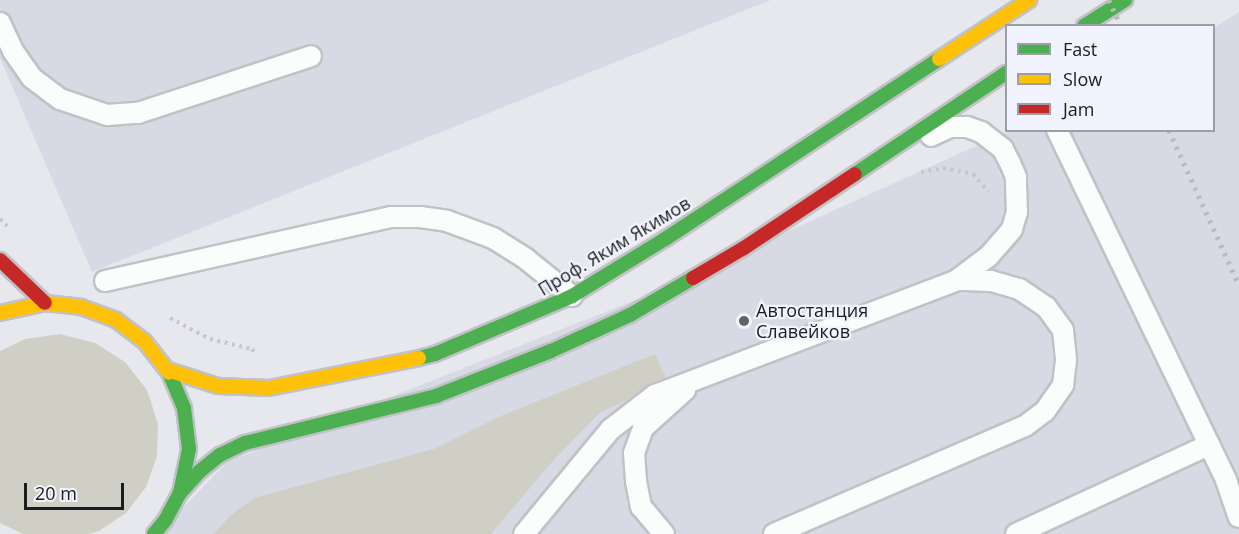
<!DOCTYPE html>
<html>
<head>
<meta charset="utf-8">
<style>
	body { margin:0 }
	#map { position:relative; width:1239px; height:534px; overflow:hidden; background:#e7e8ed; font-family:"Open Sans",sans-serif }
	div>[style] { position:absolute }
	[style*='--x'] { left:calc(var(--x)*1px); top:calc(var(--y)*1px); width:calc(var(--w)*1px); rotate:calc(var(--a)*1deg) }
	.built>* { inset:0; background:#d7d9e4 }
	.green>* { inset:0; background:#d0cfc6 }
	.path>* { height:4px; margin-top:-2px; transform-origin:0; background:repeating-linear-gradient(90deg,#c7c7c9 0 3px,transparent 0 7.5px) }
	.roads { filter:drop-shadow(2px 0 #c1c2c5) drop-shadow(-2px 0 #c1c2c5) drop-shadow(0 2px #c1c2c5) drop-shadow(0 -2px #c1c2c5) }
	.lane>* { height:20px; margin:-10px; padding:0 10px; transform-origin:10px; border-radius:10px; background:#fbfcfc }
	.fast>* { height:14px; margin:-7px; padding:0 7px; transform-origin:7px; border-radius:7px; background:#4caf50 }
	.slow>* { height:14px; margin:-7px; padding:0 7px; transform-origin:7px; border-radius:7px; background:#ffc107 }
	.jam>* { height:14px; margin:-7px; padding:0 7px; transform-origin:7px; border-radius:7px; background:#c62828 }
	.rail>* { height:4.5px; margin-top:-2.25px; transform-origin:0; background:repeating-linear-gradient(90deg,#bababb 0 3px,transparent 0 9px) }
	.dots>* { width:16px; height:16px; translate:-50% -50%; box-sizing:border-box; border:3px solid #f1f4fe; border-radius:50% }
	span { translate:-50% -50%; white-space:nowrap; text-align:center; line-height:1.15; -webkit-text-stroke:4.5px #f1f4fe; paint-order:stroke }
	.street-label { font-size:18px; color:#1b1c1f }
	.poi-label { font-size:18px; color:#1b1c1f }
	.left { translate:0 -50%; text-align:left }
	.legend { position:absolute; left:1005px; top:24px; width:210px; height:108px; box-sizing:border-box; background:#f1f4fe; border:2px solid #9b9ea5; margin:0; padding:8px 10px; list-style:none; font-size:18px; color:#1b1c1f }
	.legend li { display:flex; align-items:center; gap:12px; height:30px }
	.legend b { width:30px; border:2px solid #9b9ea5 }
	.scale { position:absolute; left:24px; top:483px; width:100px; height:27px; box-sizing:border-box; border:3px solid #1b1c1f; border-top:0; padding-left:8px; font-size:18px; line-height:21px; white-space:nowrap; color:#1b1c1f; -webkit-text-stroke:4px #f1f4fe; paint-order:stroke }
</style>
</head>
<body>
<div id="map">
	<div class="built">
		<div style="clip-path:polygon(0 0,771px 0,92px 272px,0 58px)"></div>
		<div style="clip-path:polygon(1239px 12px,1239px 534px,158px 534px,227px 462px,643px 297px,1009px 131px,1214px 130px,1214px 28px)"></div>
	</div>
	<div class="green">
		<div style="clip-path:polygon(60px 334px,95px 343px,125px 362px,147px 390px,158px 424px,157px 456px,146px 487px,126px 513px,99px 531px,88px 534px,23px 534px,0 523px,0 351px,25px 339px)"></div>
		<div style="clip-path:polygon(655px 354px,667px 381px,599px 413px,551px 463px,491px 534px,213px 534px,231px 515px,254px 498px,434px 449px,503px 415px)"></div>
	</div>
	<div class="path">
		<div style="--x:921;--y:172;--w:22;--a:-10"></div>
		<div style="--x:943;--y:168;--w:31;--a:11"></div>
		<div style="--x:973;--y:174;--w:23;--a:49"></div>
		<div style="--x:0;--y:219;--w:11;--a:45"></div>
		<div style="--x:170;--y:318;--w:45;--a:27.7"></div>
		<div style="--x:210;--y:339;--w:43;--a:13.4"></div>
		<div style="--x:252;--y:349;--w:6;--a:51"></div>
	</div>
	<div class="roads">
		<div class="lane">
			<div style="--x:0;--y:23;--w:31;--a:65"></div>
			<div style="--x:13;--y:51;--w:33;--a:55"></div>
			<div style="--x:32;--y:78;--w:35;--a:37"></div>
			<div style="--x:60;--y:99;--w:50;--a:18.8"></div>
			<div style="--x:107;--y:115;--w:31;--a:-4"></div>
			<div style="--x:138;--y:113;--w:182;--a:-18.2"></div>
			<div style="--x:1057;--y:130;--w:389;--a:64.2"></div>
			<div style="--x:1226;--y:480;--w:39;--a:71"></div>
			<div style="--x:105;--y:281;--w:293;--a:-12.6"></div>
			<div style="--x:391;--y:217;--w:29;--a:0"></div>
			<div style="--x:420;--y:217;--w:27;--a:8"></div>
			<div style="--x:447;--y:221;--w:49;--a:20.3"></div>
			<div style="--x:493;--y:238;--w:39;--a:32"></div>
			<div style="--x:526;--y:259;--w:59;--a:38.8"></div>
			<div style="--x:524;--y:534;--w:136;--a:-50.4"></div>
			<div style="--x:611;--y:429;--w:56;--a:-37.7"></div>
			<div style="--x:655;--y:395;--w:323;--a:-20.8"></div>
			<div style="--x:957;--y:280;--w:39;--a:-37"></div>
			<div style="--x:988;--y:257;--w:37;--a:-49"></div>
			<div style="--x:1012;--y:229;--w:18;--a:-74"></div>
			<div style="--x:1017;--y:212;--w:35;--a:-92"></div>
			<div style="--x:1016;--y:177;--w:15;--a:-113"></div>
			<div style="--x:1010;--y:163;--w:16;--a:-117"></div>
			<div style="--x:1003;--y:149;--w:28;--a:-142"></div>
			<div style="--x:981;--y:132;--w:15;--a:-160"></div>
			<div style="--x:967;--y:127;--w:17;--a:180"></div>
			<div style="--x:950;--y:127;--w:21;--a:155"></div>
			<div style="--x:664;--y:534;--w:35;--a:-130"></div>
			<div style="--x:641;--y:507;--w:26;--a:-101"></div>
			<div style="--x:636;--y:481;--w:28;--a:-94"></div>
			<div style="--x:634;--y:453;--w:27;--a:-70"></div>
			<div style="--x:643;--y:428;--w:57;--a:-42.1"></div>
			<div style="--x:774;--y:534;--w:273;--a:-23.3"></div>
			<div style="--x:1025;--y:426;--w:25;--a:-37"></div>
			<div style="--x:1045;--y:411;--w:32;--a:-55"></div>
			<div style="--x:1063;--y:385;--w:26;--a:-83"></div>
			<div style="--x:1066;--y:359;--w:29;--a:-96"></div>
			<div style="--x:1063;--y:330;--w:29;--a:-126"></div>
			<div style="--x:1046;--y:307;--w:32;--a:-146"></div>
			<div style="--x:1019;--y:289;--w:29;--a:-164"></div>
			<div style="--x:991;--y:281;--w:34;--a:-178"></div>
			<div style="--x:1016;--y:534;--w:213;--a:-24.8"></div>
		</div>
		<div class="fast">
			<div style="--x:1084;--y:26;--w:49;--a:-32.4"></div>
			<div style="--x:855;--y:174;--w:182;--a:-33.8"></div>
			<div style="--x:419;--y:358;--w:16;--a:-14"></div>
			<div style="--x:435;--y:354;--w:149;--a:-22.9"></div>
			<div style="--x:572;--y:296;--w:109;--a:-31.5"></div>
			<div style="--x:665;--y:239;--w:328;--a:-33.3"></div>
			<div style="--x:180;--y:493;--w:30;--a:-48"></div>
			<div style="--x:200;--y:471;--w:26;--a:-39"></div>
			<div style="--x:220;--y:455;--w:28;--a:-26"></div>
			<div style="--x:245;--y:443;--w:197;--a:-13.8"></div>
			<div style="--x:436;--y:396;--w:123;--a:-21.4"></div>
			<div style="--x:551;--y:351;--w:87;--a:-24.5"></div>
			<div style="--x:630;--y:315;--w:73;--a:-30.4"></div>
			<div style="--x:154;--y:534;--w:19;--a:-51"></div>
			<div style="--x:166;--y:519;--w:30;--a:-62"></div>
			<div style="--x:180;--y:493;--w:45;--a:-78.4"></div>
			<div style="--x:189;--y:449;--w:41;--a:-97"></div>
			<div style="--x:184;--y:408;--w:38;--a:-113"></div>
		</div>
		<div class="slow">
			<div style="--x:939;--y:59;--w:108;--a:-33.2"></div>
			<div style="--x:0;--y:313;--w:46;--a:-12.5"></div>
			<div style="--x:45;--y:303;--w:36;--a:6"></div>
			<div style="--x:81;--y:307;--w:37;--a:20"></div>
			<div style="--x:116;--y:320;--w:36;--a:37"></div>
			<div style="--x:145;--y:342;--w:39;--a:52"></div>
			<div style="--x:168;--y:370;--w:52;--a:17.7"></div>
			<div style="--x:218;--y:386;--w:51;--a:2.2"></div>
			<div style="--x:269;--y:388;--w:153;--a:-11.3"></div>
		</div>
		<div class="jam">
			<div style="--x:0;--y:260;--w:62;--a:43.7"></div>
			<div style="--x:693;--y:278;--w:59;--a:-30.5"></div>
			<div style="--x:744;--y:248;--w:133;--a:-33.7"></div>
		</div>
	</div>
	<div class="rail">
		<div style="--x:1109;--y:0;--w:29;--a:65"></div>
		<div style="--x:1169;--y:130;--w:170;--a:65.7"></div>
	</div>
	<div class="dots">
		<div style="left:744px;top:321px;background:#626367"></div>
	</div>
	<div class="street-label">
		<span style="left:614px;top:246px;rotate:-31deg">Проф. Яким Якимов</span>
	</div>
	<div class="poi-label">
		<span class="left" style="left:756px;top:321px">Автостанция<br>Славейков</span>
	</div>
	<ul class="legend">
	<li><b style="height:8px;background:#4caf50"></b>Fast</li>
	<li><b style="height:8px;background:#ffc107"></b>Slow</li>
	<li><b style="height:8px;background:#c62828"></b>Jam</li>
	</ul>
	<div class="scale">20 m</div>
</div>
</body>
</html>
